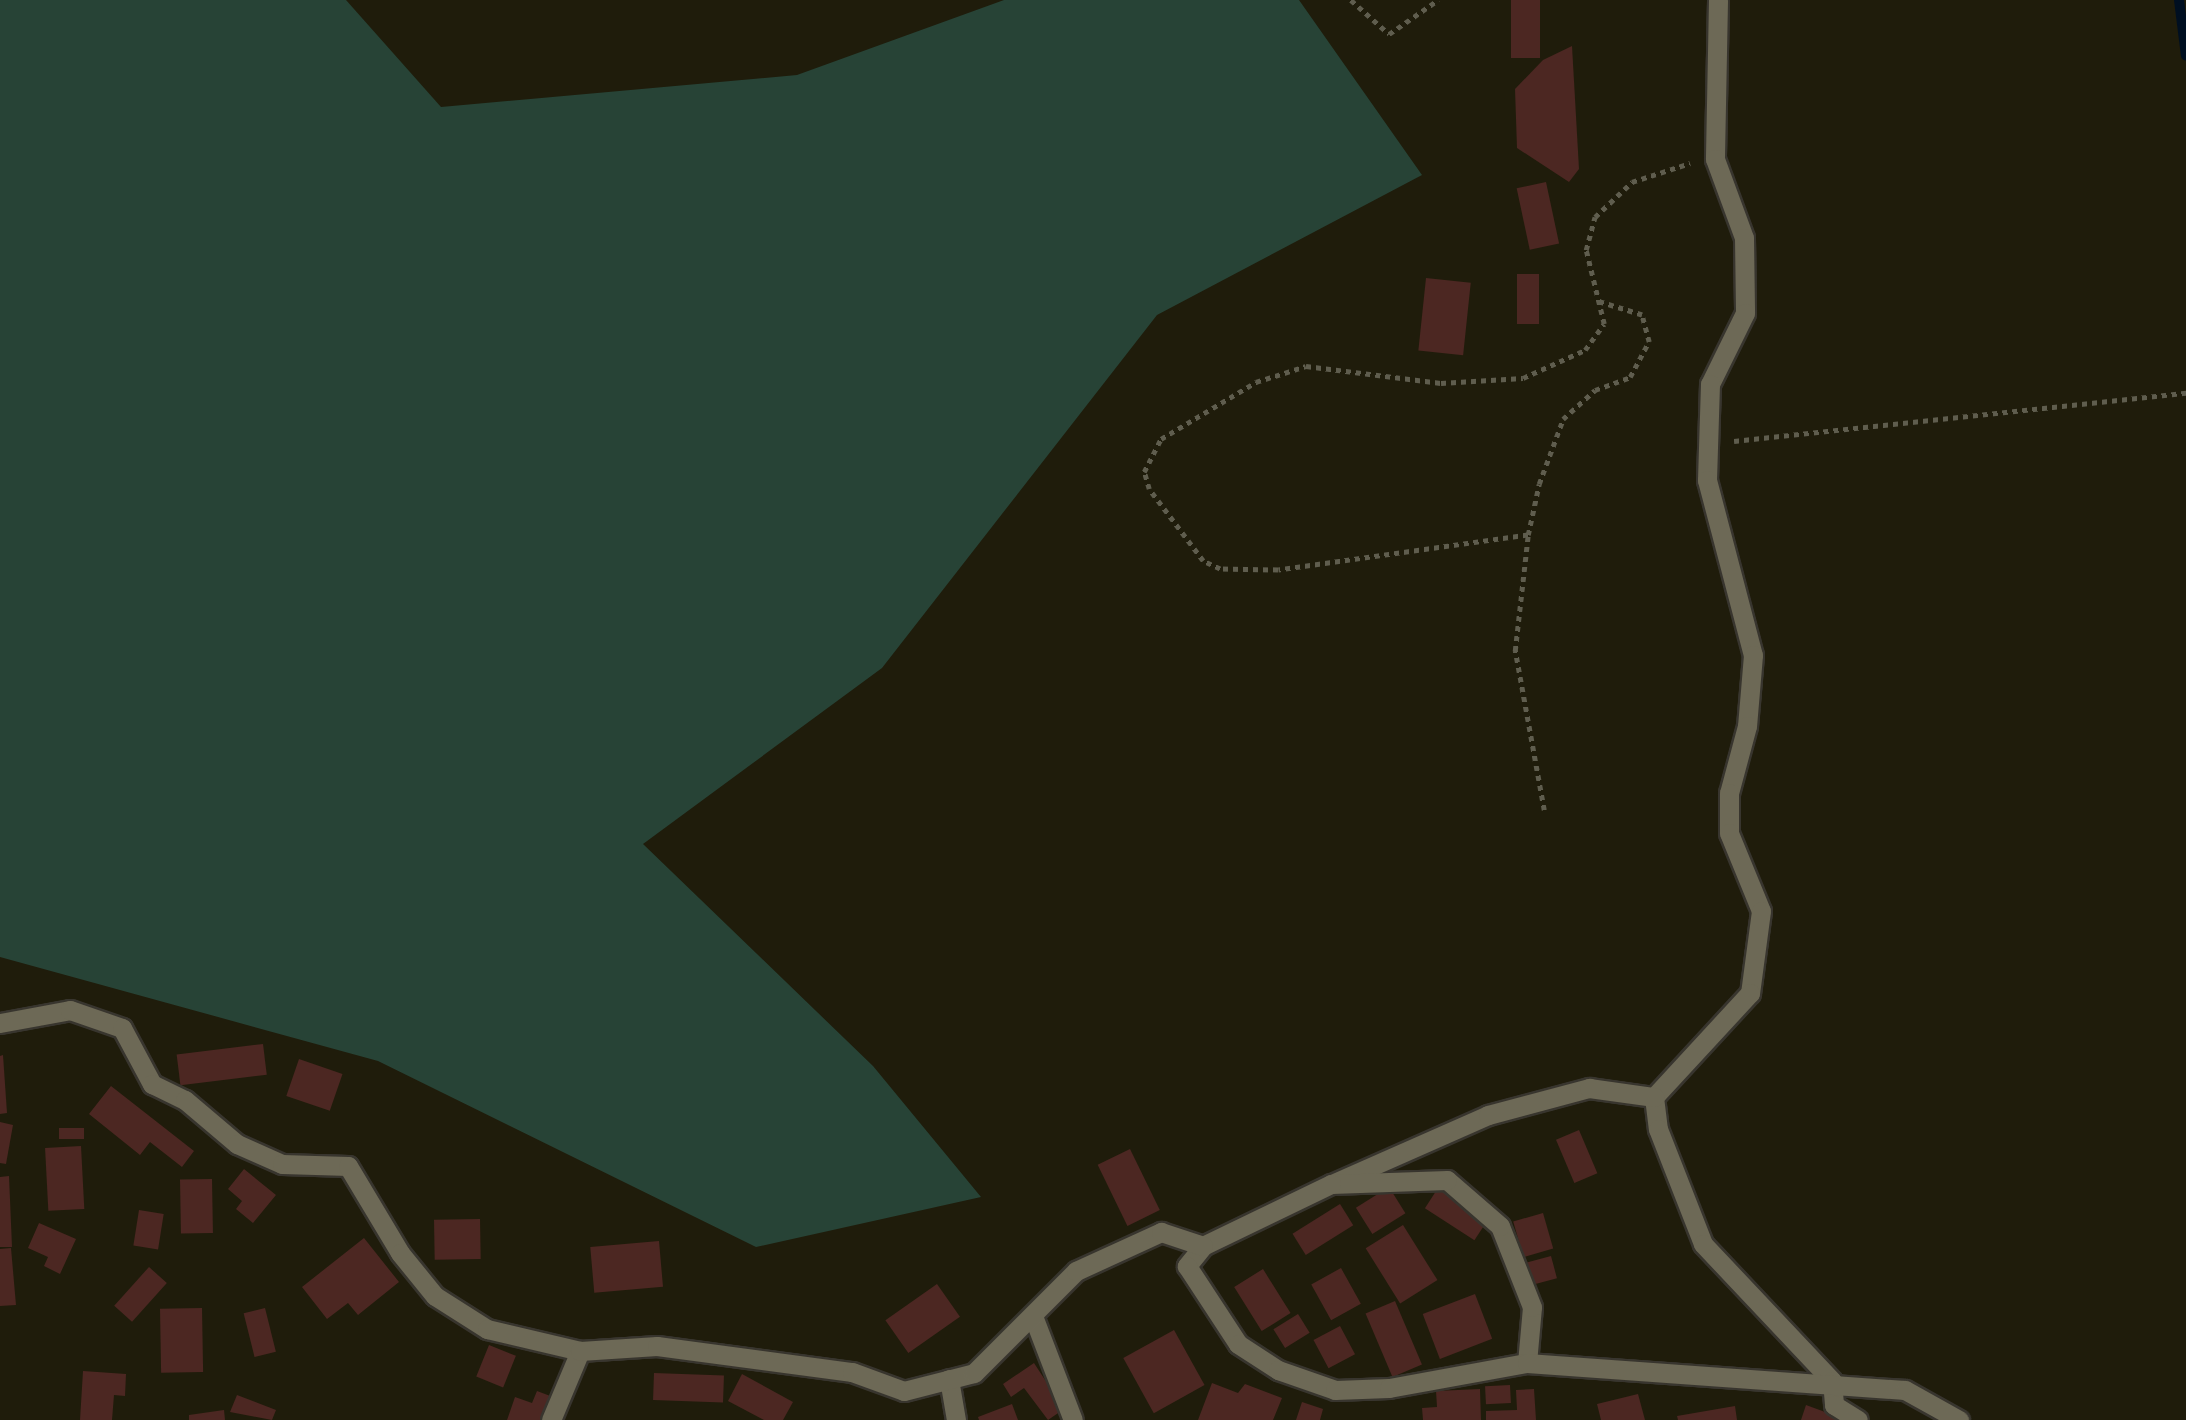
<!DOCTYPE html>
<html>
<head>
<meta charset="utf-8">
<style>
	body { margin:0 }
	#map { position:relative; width:2186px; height:1420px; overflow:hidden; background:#1f1c0b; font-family:"Source Serif 4",serif }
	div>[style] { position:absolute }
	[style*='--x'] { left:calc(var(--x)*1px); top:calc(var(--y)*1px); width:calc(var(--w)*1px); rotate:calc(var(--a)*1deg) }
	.green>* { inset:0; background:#274336 }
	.stream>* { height:10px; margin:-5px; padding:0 5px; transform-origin:5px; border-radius:5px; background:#000f21 }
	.building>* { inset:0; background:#4c2722; transform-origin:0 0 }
	.path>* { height:4.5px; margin-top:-2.25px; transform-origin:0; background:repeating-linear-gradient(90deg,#5f5d4e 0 5px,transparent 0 10px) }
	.roads { filter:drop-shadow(2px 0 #38352e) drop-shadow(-2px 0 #38352e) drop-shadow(0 2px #38352e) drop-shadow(0 -2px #38352e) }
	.minor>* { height:19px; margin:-9.5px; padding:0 9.5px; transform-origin:9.5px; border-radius:9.5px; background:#6d6956 }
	span { translate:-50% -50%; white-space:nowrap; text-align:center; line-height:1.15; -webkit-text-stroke:7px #1f1c0b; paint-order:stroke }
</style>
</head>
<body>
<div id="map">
	<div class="green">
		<div style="clip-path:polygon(0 0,346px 0,441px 107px,797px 75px,1004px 0,1299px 0,1422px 175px,1157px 315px,882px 668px,643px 844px,873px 1066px,981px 1197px,756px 1247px,378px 1061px,0 957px)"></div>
	</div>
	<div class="stream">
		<div style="--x:2179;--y:0;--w:56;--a:82.9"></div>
	</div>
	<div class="building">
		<div style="left:1511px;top:0;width:29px;height:58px"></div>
		<div style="clip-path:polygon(1572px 46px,1579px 169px,1569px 182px,1517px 148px,1515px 89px,1543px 60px)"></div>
		<div style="left:1546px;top:182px;width:63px;height:30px;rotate:78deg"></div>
		<div style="left:1517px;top:274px;width:22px;height:50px"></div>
		<div style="left:1426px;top:278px;width:45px;height:73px;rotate:6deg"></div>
		<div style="left:263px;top:1044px;width:31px;height:87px;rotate:83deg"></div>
		<div style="clip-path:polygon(3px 1055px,7px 1113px,0 1114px,0 1056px)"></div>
		<div style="left:299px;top:1059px;width:46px;height:39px;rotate:19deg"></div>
		<div style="clip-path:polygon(111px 1086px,194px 1151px,182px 1167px,150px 1142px,140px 1155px,89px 1114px)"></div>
		<div style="clip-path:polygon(0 1122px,13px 1125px,6px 1164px,0 1163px)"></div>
		<div style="left:84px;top:1128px;width:11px;height:25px;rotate:90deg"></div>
		<div style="left:1579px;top:1130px;width:47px;height:25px;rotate:67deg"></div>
		<div style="left:81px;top:1146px;width:63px;height:36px;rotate:87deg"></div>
		<div style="left:1130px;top:1149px;width:68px;height:36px;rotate:64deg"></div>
		<div style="clip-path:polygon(244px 1169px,276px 1195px,253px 1223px,236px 1209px,242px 1201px,228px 1189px)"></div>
		<div style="clip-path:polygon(9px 1176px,12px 1247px,0 1247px,0 1177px)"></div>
		<div style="left:212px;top:1179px;width:54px;height:32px;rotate:89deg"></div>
		<div style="left:1389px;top:1187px;width:31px;height:39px;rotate:58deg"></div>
		<div style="left:1438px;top:1188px;width:59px;height:24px;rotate:33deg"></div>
		<div style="left:1340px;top:1204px;width:25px;height:56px;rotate:58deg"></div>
		<div style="left:139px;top:1210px;width:25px;height:36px;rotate:9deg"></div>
		<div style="left:1543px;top:1213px;width:37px;height:31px;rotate:74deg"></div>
		<div style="left:480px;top:1219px;width:40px;height:46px;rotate:89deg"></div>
		<div style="clip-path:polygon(39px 1223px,76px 1239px,60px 1274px,44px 1266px,48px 1257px,28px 1248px)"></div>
		<div style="left:1403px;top:1225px;width:65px;height:44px;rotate:58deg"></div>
		<div style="clip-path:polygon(364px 1238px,399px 1282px,358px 1315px,348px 1303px,327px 1319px,302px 1287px)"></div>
		<div style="left:659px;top:1241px;width:46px;height:69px;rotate:85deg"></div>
		<div style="clip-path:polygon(11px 1248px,16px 1305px,0 1306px,0 1249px)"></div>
		<div style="left:1551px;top:1256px;width:23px;height:28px;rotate:75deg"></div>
		<div style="left:149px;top:1267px;width:24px;height:52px;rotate:42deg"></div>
		<div style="left:1341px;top:1268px;width:41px;height:34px;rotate:61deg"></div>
		<div style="left:1263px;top:1269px;width:52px;height:34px;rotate:58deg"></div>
		<div style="left:937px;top:1284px;width:40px;height:63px;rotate:55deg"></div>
		<div style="left:1475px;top:1294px;width:48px;height:56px;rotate:69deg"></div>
		<div style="left:1395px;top:1301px;width:69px;height:32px;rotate:67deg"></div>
		<div style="left:202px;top:1308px;width:64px;height:42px;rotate:89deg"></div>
		<div style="left:265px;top:1308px;width:45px;height:22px;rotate:76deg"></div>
		<div style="left:1298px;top:1314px;width:22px;height:29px;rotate:58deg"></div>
		<div style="left:1340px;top:1326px;width:32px;height:30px;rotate:62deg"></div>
		<div style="left:1174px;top:1330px;width:63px;height:58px;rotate:61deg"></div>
		<div style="left:489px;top:1345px;width:29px;height:34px;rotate:22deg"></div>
		<div style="clip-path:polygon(1034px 1363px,1064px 1409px,1048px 1420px,1024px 1388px,1011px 1397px,1003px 1384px)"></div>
		<div style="clip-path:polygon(83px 1371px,126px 1374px,125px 1396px,114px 1395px,112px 1420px,80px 1420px)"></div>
		<div style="left:654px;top:1373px;width:70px;height:27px;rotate:2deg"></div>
		<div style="clip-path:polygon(742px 1374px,793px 1402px,783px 1420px,764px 1420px,728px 1401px)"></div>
		<div style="clip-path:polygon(1212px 1383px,1238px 1393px,1245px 1384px,1282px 1398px,1273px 1420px,1198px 1420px)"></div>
		<div style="left:1510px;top:1385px;width:18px;height:25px;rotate:87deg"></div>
		<div style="clip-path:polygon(1480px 1389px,1481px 1420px,1423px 1420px,1422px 1408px,1437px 1407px,1436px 1391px)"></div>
		<div style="clip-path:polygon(1534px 1389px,1536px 1420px,1486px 1420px,1486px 1411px,1517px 1410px,1516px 1390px)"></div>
		<div style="clip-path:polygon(537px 1391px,553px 1397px,544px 1420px,507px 1420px,515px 1397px,532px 1403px)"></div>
		<div style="clip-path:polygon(1638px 1394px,1645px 1420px,1601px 1420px,1597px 1404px)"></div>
		<div style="clip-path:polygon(237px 1395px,276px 1410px,272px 1420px,230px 1412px)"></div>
		<div style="clip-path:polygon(1302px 1402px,1323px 1409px,1320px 1420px,1296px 1420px)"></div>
		<div style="clip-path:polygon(1012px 1404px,1018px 1420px,979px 1420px,978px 1417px)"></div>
		<div style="clip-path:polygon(1806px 1405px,1847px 1420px,1801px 1420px)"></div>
		<div style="clip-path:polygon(1735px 1406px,1737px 1420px,1678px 1420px,1677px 1416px)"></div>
		<div style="clip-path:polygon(224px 1410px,225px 1420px,189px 1420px,189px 1415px)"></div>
	</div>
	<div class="path">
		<div style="--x:1351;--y:0;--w:51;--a:41.8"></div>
		<div style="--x:1389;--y:34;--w:60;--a:-34.8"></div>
		<div style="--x:1734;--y:441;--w:455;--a:-6.1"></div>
		<div style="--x:1528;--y:535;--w:52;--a:-77.8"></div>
		<div style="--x:1539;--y:484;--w:69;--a:-69.7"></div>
		<div style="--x:1563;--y:419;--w:43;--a:-42.2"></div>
		<div style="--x:1595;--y:390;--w:37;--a:-20"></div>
		<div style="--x:1630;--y:377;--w:40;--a:-62"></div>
		<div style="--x:1649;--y:342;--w:28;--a:-105"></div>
		<div style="--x:1642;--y:315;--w:44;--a:-162.8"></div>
		<div style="--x:1544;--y:810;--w:162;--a:-100.3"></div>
		<div style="--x:1515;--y:651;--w:117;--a:-83.6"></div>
		<div style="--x:1528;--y:535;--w:252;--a:172"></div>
		<div style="--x:1278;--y:570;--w:58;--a:-179"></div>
		<div style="--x:1220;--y:569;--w:19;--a:-155"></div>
		<div style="--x:1203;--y:561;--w:90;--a:-126.9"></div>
		<div style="--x:1149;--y:489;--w:18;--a:-106"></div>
		<div style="--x:1144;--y:472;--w:37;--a:-63"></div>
		<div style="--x:1161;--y:439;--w:111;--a:-31"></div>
		<div style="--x:1256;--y:382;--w:52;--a:-17.7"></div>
		<div style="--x:1306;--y:366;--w:136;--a:7.2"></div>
		<div style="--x:1441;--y:383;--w:82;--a:-3.5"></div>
		<div style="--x:1523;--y:378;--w:68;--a:-24.3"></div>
		<div style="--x:1585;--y:350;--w:32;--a:-54"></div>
		<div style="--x:1604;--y:324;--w:76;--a:-103.7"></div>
		<div style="--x:1586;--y:250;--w:34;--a:-75"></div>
		<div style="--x:1595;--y:217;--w:51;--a:-43.4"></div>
		<div style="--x:1632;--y:182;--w:61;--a:-18.1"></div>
	</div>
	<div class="roads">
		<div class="minor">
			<div style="--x:1718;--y:0;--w:159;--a:91.1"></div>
			<div style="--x:1715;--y:159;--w:84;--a:69.8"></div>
			<div style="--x:1744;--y:238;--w:75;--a:89.2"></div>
			<div style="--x:1745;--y:313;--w:79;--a:116.2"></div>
			<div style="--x:1710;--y:384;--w:96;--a:91.8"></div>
			<div style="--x:1707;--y:480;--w:181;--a:75.3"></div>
			<div style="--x:1753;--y:655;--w:71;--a:94.8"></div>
			<div style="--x:1747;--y:726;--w:69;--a:105"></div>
			<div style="--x:1729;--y:793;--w:40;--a:90"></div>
			<div style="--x:1729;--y:833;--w:84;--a:67.7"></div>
			<div style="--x:1761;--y:911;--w:83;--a:97.6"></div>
			<div style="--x:1750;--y:993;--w:142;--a:132.7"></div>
			<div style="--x:1654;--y:1097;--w:32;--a:83"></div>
			<div style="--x:1658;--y:1129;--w:123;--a:68.6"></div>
			<div style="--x:1703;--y:1244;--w:188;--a:46.7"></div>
			<div style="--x:1832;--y:1381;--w:24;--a:85"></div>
			<div style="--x:1834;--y:1405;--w:28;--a:32"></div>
			<div style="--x:0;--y:1023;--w:71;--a:-10.5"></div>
			<div style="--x:70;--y:1010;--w:55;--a:19.1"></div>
			<div style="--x:122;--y:1028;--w:64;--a:61.8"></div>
			<div style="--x:152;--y:1084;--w:37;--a:26"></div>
			<div style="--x:185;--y:1100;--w:68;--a:40.2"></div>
			<div style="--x:237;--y:1144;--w:49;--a:24"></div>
			<div style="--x:282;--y:1164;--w:66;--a:1.7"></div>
			<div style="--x:348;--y:1166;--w:101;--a:59.1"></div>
			<div style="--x:400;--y:1253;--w:55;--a:50.9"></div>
			<div style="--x:435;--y:1296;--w:62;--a:32.4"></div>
			<div style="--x:487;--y:1329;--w:96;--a:13.3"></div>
			<div style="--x:1334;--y:1183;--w:168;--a:-23.8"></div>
			<div style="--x:1488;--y:1115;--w:105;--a:-15"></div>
			<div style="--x:1589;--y:1088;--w:66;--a:7.9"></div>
			<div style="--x:1033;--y:1316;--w:111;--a:69"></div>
			<div style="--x:1527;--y:1363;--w:56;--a:-84.9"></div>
			<div style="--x:1532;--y:1307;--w:87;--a:-111.6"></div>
			<div style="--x:1500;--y:1226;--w:70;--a:-139"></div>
			<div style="--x:1447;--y:1180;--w:116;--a:178"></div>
			<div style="--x:1331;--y:1184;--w:142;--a:154.2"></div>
			<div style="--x:1203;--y:1246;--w:26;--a:129"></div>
			<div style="--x:1187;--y:1266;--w:93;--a:56.8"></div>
			<div style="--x:1238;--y:1344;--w:48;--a:33"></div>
			<div style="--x:1278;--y:1370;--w:60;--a:19.3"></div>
			<div style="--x:1335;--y:1390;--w:54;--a:-2.1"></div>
			<div style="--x:1389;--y:1388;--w:140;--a:-10.3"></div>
			<div style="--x:1527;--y:1363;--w:379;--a:4.1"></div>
			<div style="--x:1905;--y:1390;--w:62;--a:29.1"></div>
			<div style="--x:949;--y:1379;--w:42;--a:80.3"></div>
			<div style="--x:551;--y:1420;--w:75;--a:-67.2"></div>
			<div style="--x:580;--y:1351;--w:77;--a:-3.7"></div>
			<div style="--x:657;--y:1346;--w:197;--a:7.6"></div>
			<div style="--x:852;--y:1372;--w:55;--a:20.1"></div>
			<div style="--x:904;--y:1391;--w:72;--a:-14.4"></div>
			<div style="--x:974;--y:1373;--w:144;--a:-45"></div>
			<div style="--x:1076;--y:1271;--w:94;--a:-24.6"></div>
			<div style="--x:1161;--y:1232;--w:44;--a:18.4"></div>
		</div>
	</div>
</div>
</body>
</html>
